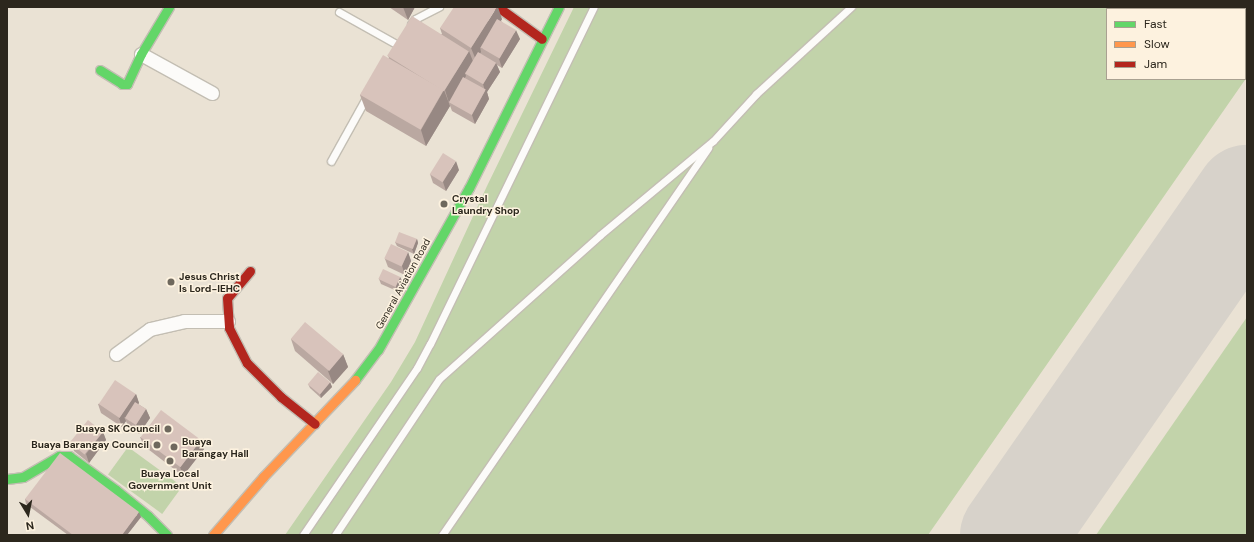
<!DOCTYPE html>
<html>
<head>
<meta charset="utf-8">
<style>
	body { margin:0 }
	#map { position:relative; width:1254px; height:542px; overflow:hidden; background:#eae2d4; font-family:"DM Sans",sans-serif }
	div>[style] { position:absolute }
	[style*='--x'] { left:calc(var(--x)*1px); top:calc(var(--y)*1px); width:calc(var(--w)*1px); rotate:calc(var(--a)*1deg) }
	.green>* { inset:0; background:#c2d3aa; transform-origin:0 0 }
	.runway>* { height:105px; margin:-52.5px; padding:0 52.5px; transform-origin:52.5px; border-radius:52.5px; background:#d7d2ca }
	.roads { filter:drop-shadow(1px 0 #c3beb3) drop-shadow(-1px 0 #c3beb3) drop-shadow(0 1px #c3beb3) drop-shadow(0 -1px #c3beb3) }
	.lane>* { height:7px; margin:-3.5px; padding:0 3.5px; transform-origin:3.5px; border-radius:3.5px; background:#fcfbf9 }
	.street>* { height:13px; margin:-6.5px; padding:0 6.5px; transform-origin:6.5px; border-radius:6.5px; background:#fcfbf9 }
	.fast>* { height:9px; margin:-4.5px; padding:0 4.5px; transform-origin:4.5px; border-radius:4.5px; background:#63d668 }
	.slow>* { height:9px; margin:-4.5px; padding:0 4.5px; transform-origin:4.5px; border-radius:4.5px; background:#ff974d }
	.jam>* { height:9px; margin:-4.5px; padding:0 4.5px; transform-origin:4.5px; border-radius:4.5px; background:#b3261e }
	.wall>* { inset:0; background:#baa8a1 }
	.shaded-wall>* { inset:0; background:#978883 }
	.building>* { inset:0; background:#d8c3bb; transform-origin:0 0 }
	.dots>* { width:11px; height:11px; translate:-50% -50%; box-sizing:border-box; border:2px solid #fdf2df; border-radius:50% }
	span { translate:-50% -50%; white-space:nowrap; text-align:center; line-height:1.15; -webkit-text-stroke:3px #fdf2df; paint-order:stroke }
	.poi-label { font-size:10px; color:#2c271d; font-weight:700 }
	.left { translate:0 -50%; text-align:left }
	.right { translate:-100% -50%; text-align:right }
	.street-label { font-size:10px; color:#2c271d }
	.frame { position:absolute; inset:0; border:8px solid #2c271d; pointer-events:none }
	.legend { position:absolute; left:1106px; top:8px; width:140px; height:72px; box-sizing:border-box; background:#fdf2df; border:1px solid #a9a191; margin:0; padding:5px 7px; list-style:none; font-size:12px; color:#2c271d }
	.legend li { display:flex; align-items:center; gap:8px; height:20px }
	.legend b { width:20px; border:1px solid #a9a191 }
	.north { position:absolute; left:8px; top:494px; width:40px; height:40px; -webkit-text-stroke:3px #fdf2df; paint-order:stroke; rotate:170deg; font-size:11px; font-weight:700; line-height:16px; text-align:center; color:#2c271d }
	.north::after { content:''; display:block; margin:auto; width:14px; height:18px; background:#2c271d; clip-path:polygon(50% 0,100% 100%,50% 72%,0 100%) }
</style>
</head>
<body>
<div id="map">
	<div class="green">
		<div style="clip-path:polygon(evenodd,574px 7px,1247px 7px,1247px 77px,928px 535px,285px 535px,391px 382px,415px 342px,487px 186px,574px 7px,1107px 9px,1245px 9px,1245px 79px,1107px 79px,1107px 9px)"></div>
		<div style="clip-path:polygon(1247px 317px,1247px 535px,1096px 535px)"></div>
		<div style="left:128px;top:447px;width:67px;height:34px;rotate:36deg"></div>
	</div>
	<div class="runway">
		<div style="--x:1012;--y:535;--w:412;--a:-55.2"></div>
	</div>
	<div class="roads">
		<div class="lane">
			<div style="--x:1234;--y:7;--w:4;--a:34"></div>
			<div style="--x:339;--y:12;--w:65;--a:29.3"></div>
			<div style="--x:1245;--y:15;--w:2;--a:27"></div>
			<div style="--x:411;--y:24;--w:6;--a:-51"></div>
			<div style="--x:415;--y:19;--w:27;--a:-27"></div>
			<div style="--x:331;--y:161;--w:74;--a:-61"></div>
			<div style="--x:303;--y:535;--w:202;--a:-55.7"></div>
			<div style="--x:417;--y:368;--w:27;--a:-62"></div>
			<div style="--x:430;--y:344;--w:375;--a:-64.1"></div>
			<div style="--x:335;--y:535;--w:187;--a:-56.3"></div>
			<div style="--x:439;--y:379;--w:216;--a:-41.8"></div>
			<div style="--x:600;--y:235;--w:147;--a:-39.8"></div>
			<div style="--x:713;--y:141;--w:64;--a:-47.5"></div>
			<div style="--x:756;--y:94;--w:129;--a:-42.5"></div>
			<div style="--x:442;--y:535;--w:470;--a:-55.5"></div>
		</div>
		<div class="street">
			<div style="--x:141;--y:54;--w:81;--a:28.8"></div>
			<div style="--x:116;--y:354;--w:42;--a:-36.3"></div>
			<div style="--x:150;--y:329;--w:35;--a:-13"></div>
			<div style="--x:184;--y:321;--w:44;--a:0"></div>
		</div>
		<div class="fast">
			<div style="--x:100;--y:70;--w:26;--a:32"></div>
			<div style="--x:122;--y:84;--w:5;--a:0"></div>
			<div style="--x:127;--y:84;--w:33;--a:-65"></div>
			<div style="--x:141;--y:54;--w:55;--a:-59.2"></div>
			<div style="--x:355;--y:380;--w:38;--a:-53"></div>
			<div style="--x:378;--y:350;--w:186;--a:-60.7"></div>
			<div style="--x:469;--y:188;--w:202;--a:-63.6"></div>
			<div style="--x:7;--y:479;--w:16;--a:-7"></div>
			<div style="--x:23;--y:477;--w:42;--a:-30.3"></div>
			<div style="--x:59;--y:456;--w:10;--a:0"></div>
			<div style="--x:69;--y:456;--w:58;--a:35.9"></div>
			<div style="--x:116;--y:490;--w:41;--a:39.1"></div>
			<div style="--x:148;--y:516;--w:27;--a:45"></div>
		</div>
		<div class="slow">
			<div style="--x:213;--y:535;--w:77;--a:-49.2"></div>
			<div style="--x:263;--y:477;--w:134;--a:-46.5"></div>
		</div>
		<div class="jam">
			<div style="--x:498;--y:7;--w:54;--a:36"></div>
			<div style="--x:250;--y:271;--w:35;--a:130"></div>
			<div style="--x:227;--y:298;--w:30;--a:86"></div>
			<div style="--x:229;--y:328;--w:39;--a:63"></div>
			<div style="--x:247;--y:363;--w:48;--a:45"></div>
			<div style="--x:281;--y:397;--w:43;--a:38.5"></div>
		</div>
	</div>
	<div class="wall">
		<div style="clip-path:polygon(389px 7px,415px 7px,408px 20px)"></div>
		<div style="clip-path:polygon(502px 19px,501px 21px,520px 39px,502px 68px,497px 65px,500px 72px,487px 92px,489px 99px,475px 124px,452px 111px,449px 103px,450px 106px,426px 146px,366px 111px,360px 95px,389px 58px,388px 56px,442px 34px,440px 28px)"></div>
		<div style="clip-path:polygon(459px 170px,446px 191px,433px 183px,430px 174px)"></div>
		<div style="clip-path:polygon(417px 239px,418px 243px,414px 254px,397px 246px,395px 242px)"></div>
		<div style="clip-path:polygon(408px 252px,411px 261px,405px 275px,388px 267px,385px 259px)"></div>
		<div style="clip-path:polygon(400px 277px,402px 281px,397px 291px,381px 284px,379px 279px)"></div>
		<div style="clip-path:polygon(291px 339px,343px 354px,348px 367px,333px 384px,295px 351px)"></div>
		<div style="clip-path:polygon(330px 382px,332px 387px,321px 398px,310px 388px,308px 384px)"></div>
		<div style="clip-path:polygon(136px 394px,139px 403px,138px 404px,146px 409px,150px 418px,139px 434px,128px 426px,126px 421px,122px 427px,101px 413px,98px 404px)"></div>
		<div style="clip-path:polygon(103px 432px,106px 440px,89px 463px,74px 451px,71px 443px)"></div>
		<div style="clip-path:polygon(140px 437px,201px 440px,204px 449px,183px 476px,144px 446px)"></div>
		<div style="clip-path:polygon(25px 499px,141px 517px,127px 535px,68px 535px,26px 504px)"></div>
	</div>
	<div class="shaded-wall">
		<div style="clip-path:polygon(403px 7px,415px 7px,408px 20px)"></div>
		<div style="clip-path:polygon(497px 7px,498px 7px,502px 19px,483px 49px,480px 47px,481px 52px,476px 60px,471px 48px)"></div>
		<div style="clip-path:polygon(516px 30px,520px 39px,502px 68px,499px 59px)"></div>
		<div style="clip-path:polygon(469px 51px,474px 64px,465px 73px,466px 76px,449px 103px,445px 90px)"></div>
		<div style="clip-path:polygon(496px 63px,500px 72px,487px 92px,489px 99px,475px 124px,472px 115px,485px 91px,483px 84px)"></div>
		<div style="clip-path:polygon(444px 90px,450px 106px,426px 146px,421px 130px)"></div>
		<div style="clip-path:polygon(456px 161px,459px 170px,446px 191px,443px 182px)"></div>
		<div style="clip-path:polygon(417px 239px,418px 243px,414px 254px,412px 249px)"></div>
		<div style="clip-path:polygon(408px 252px,411px 261px,405px 275px,402px 266px)"></div>
		<div style="clip-path:polygon(400px 277px,402px 281px,397px 291px,396px 286px)"></div>
		<div style="clip-path:polygon(343px 354px,348px 367px,333px 384px,328px 371px)"></div>
		<div style="clip-path:polygon(330px 382px,332px 387px,321px 398px,320px 394px)"></div>
		<div style="clip-path:polygon(136px 394px,139px 403px,127px 419px,124px 417px,126px 421px,122px 427px,119px 418px)"></div>
		<div style="clip-path:polygon(146px 409px,150px 418px,139px 434px,136px 425px)"></div>
		<div style="clip-path:polygon(103px 432px,106px 440px,89px 463px,86px 454px)"></div>
		<div style="clip-path:polygon(201px 440px,204px 449px,183px 476px,180px 467px)"></div>
		<div style="clip-path:polygon(139px 512px,141px 517px,127px 535px,122px 535px)"></div>
	</div>
	<div class="building">
		<div style="clip-path:polygon(454px 7px,497px 7px,471px 48px,440px 28px)"></div>
		<div style="left:412px;top:16px;width:67px;height:47px;rotate:32deg"></div>
		<div style="left:497px;top:19px;width:22px;height:33px;rotate:30deg"></div>
		<div style="left:478px;top:52px;width:21px;height:25px;rotate:31deg"></div>
		<div style="left:383px;top:55px;width:70px;height:46px;rotate:30deg"></div>
		<div style="left:463px;top:77px;width:26px;height:29px;rotate:29deg"></div>
		<div style="left:443px;top:153px;width:15px;height:25px;rotate:32deg"></div>
		<div style="left:399px;top:232px;width:19px;height:11px;rotate:21deg"></div>
		<div style="left:391px;top:244px;width:19px;height:16px;rotate:25deg"></div>
		<div style="left:383px;top:269px;width:19px;height:11px;rotate:25deg"></div>
		<div style="left:305px;top:322px;width:50px;height:22px;rotate:40deg"></div>
		<div style="left:318px;top:372px;width:16px;height:16px;rotate:40deg"></div>
		<div style="left:115px;top:380px;width:25px;height:29px;rotate:34deg"></div>
		<div style="left:135px;top:402px;width:13px;height:19px;rotate:32deg"></div>
		<div style="left:161px;top:410px;width:50px;height:34px;rotate:37deg"></div>
		<div style="left:88px;top:420px;width:19px;height:29px;rotate:39deg"></div>
		<div style="clip-path:polygon(60px 453px,139px 512px,122px 535px,73px 535px,25px 499px)"></div>
	</div>
	<div class="dots">
		<div style="left:444px;top:204px;background:#6e685d"></div>
		<div style="left:171px;top:282px;background:#6e685d"></div>
		<div style="left:168px;top:429px;background:#6e685d"></div>
		<div style="left:157px;top:445px;background:#6e685d"></div>
		<div style="left:174px;top:447px;background:#6e685d"></div>
		<div style="left:170px;top:461px;background:#6e685d"></div>
	</div>
	<div class="poi-label">
		<span class="left" style="left:452px;top:204px">Crystal<br>Laundry Shop</span>
		<span class="left" style="left:179px;top:282px">Jesus Christ<br>Is Lord-IEHC</span>
		<span class="right" style="left:160px;top:429px">Buaya SK Council</span>
		<span class="left" style="left:182px;top:447px">Buaya<br>Barangay Hall</span>
		<span class="right" style="left:149px;top:445px">Buaya Barangay Council</span>
		<span style="left:170px;top:479px">Buaya Local<br>Government Unit</span>
	</div>
	<div class="street-label">
		<span style="left:403px;top:284px;rotate:-61deg">General Aviation Road</span>
	</div>
	<div class="frame"></div>
	<ul class="legend">
	<li><b style="height:5px;background:#63d668"></b>Fast</li>
	<li><b style="height:5px;background:#ff974d"></b>Slow</li>
	<li><b style="height:5px;background:#b3261e"></b>Jam</li>
	</ul>
	<div class="north">N</div>
</div>
</body>
</html>
